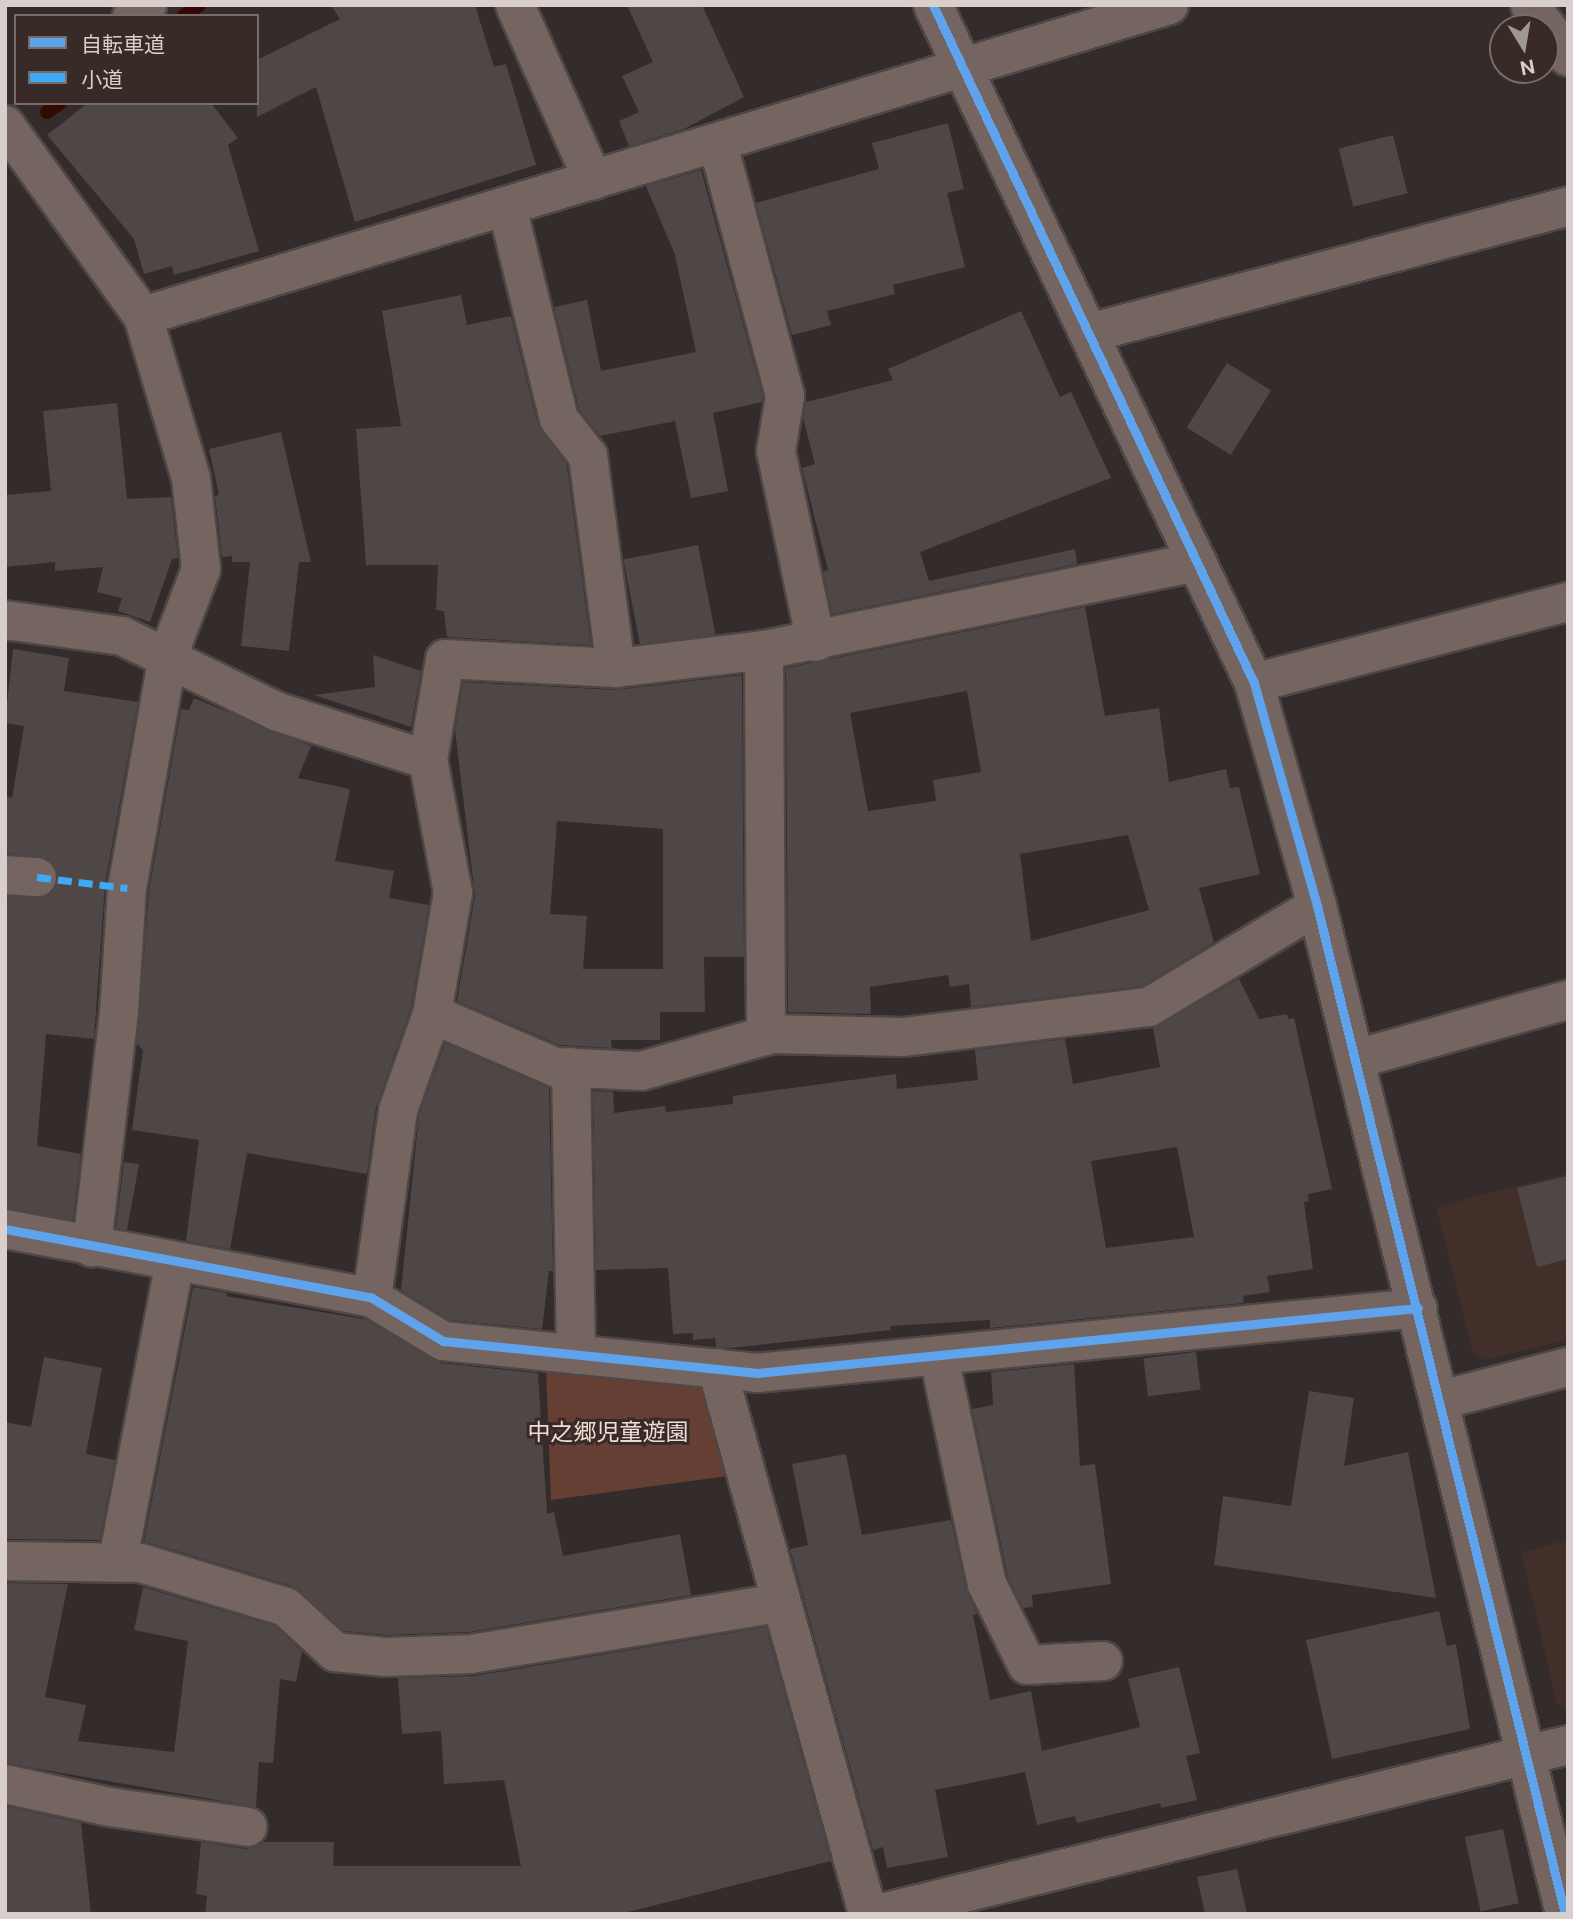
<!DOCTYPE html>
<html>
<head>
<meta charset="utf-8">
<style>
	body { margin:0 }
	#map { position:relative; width:1573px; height:1919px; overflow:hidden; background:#342c2a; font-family:"Public Sans","Noto Sans JP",sans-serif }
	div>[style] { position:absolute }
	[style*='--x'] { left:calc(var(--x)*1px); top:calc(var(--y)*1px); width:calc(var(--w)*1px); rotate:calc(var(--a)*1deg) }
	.built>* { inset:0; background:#432f2a }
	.green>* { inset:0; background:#653f34 }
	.stream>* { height:14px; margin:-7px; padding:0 7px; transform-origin:7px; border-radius:7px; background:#340904 }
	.building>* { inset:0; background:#4e4745; transform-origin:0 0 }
	.roads { filter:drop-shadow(2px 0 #4e4745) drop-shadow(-2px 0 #4e4745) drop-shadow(0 2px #4e4745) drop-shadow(0 -2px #4e4745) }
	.minor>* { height:38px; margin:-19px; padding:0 19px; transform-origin:19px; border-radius:19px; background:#756560 }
	.quiet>* { height:7px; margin-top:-3.5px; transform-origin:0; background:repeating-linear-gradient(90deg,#3fa9f5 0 14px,transparent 0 21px) }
	.cycleway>* { height:9px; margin:-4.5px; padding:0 4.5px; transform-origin:4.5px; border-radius:4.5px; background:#60a3ed }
	span { translate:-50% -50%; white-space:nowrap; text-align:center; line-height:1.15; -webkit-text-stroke:6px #382a26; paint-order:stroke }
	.park-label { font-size:23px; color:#f1dcd5 }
	.frame { position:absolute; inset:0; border:7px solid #d9d0cd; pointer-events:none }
	.legend { position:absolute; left:14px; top:14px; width:245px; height:91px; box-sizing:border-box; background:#382a26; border:2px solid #786c69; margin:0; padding:9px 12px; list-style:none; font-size:21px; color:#d9d0cd }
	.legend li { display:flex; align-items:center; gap:14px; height:35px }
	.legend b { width:35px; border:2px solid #786c69 }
	.north { position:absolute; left:1489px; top:14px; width:70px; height:70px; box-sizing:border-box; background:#382a26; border:2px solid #786c69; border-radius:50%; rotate:169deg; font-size:19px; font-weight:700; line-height:28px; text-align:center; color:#d9d0cd }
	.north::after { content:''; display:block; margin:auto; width:24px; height:32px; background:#9f9794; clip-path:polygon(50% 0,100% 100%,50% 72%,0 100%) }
</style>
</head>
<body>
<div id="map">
	<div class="built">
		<div style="clip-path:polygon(1568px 1173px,1568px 1339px,1485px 1360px,1473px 1353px,1436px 1207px)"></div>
		<div style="clip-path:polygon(1568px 1540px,1568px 1711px,1557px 1703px,1521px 1552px)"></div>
	</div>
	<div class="green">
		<div style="clip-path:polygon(546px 1368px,707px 1378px,735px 1475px,551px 1500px)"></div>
	</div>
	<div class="stream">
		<div style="--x:184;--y:16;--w:19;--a:-36"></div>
		<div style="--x:47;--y:112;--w:16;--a:-35"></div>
	</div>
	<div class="building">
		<div style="clip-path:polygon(331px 5px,475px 5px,494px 67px,506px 64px,536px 165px,355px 222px,316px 87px,257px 117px,257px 60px,340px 19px)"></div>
		<div style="clip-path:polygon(627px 5px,702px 5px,744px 97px,684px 129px,629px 146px,619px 121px,639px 112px,622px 76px,653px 62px)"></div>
		<div style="clip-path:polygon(88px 103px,211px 103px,238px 138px,228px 145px,259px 251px,174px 275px,172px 266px,144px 274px,134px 239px,47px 135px)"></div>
		<div style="clip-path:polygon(948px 123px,964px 189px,947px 193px,965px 267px,893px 285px,895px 294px,827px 311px,831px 325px,792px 335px,756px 203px,879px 169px,872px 143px)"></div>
		<div style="left:1393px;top:135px;width:60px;height:56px;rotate:76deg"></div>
		<div style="clip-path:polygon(701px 170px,763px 397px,762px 402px,713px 413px,728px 491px,691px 498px,675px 421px,600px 436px,579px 409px,554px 307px,587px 300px,601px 371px,696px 352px,675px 255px,646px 186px)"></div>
		<div style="clip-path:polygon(461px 295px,467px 325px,511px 316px,538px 425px,567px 465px,591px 645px,447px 637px,444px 611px,436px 610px,438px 565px,366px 565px,356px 429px,401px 426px,382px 311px)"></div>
		<div style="clip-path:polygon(1021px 311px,1060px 397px,1071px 392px,1111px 478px,920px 552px,929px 581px,1075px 549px,1077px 564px,832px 614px,823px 571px,828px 570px,802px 468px,815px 464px,803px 418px,806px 402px,893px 380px,888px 369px)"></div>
		<div style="left:1227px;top:363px;width:52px;height:76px;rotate:32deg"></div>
		<div style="clip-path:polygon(117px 403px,127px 499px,171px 497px,178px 558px,172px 559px,150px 622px,118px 611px,122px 598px,97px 592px,103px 567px,55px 571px,55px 562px,5px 567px,5px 495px,51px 491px,43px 411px)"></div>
		<div style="clip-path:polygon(281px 432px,311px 562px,299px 562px,289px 651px,241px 646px,250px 562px,232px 562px,232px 556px,222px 557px,215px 496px,219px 495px,209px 449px)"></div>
		<div style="left:698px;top:545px;width:91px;height:76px;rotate:79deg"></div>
		<div style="clip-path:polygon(evenodd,1085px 607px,1105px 716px,1159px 708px,1169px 782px,1226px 769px,1230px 788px,1239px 787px,1260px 874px,1199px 888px,1214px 942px,1142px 986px,971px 1007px,969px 984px,950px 987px,948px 975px,870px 987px,871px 1014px,788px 1012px,786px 668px,1085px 607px,967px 691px,981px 772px,933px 780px,936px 801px,868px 811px,850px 713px,967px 691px,1085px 607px,1128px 835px,1149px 910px,1031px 941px,1020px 854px,1128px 835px)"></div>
		<div style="clip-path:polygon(13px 649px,69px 658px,64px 691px,138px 702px,105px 884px,94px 1039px,46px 1034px,37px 1146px,81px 1154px,73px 1220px,5px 1208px,5px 897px,46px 897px,59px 878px,48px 858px,5px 853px,5px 796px,12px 798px,24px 726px,5px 723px)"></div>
		<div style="clip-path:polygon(373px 655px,421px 671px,411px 727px,314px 695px,375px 687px)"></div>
		<div style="clip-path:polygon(evenodd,742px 675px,744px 957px,704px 957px,705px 1012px,660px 1012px,660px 1040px,611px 1040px,612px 1048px,560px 1045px,457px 1001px,475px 896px,455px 730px,463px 682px,615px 690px,742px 675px,557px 821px,663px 829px,663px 969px,583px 969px,587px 916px,550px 914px,557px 821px)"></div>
		<div style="clip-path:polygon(194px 698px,311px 746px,298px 778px,350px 789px,335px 861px,394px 871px,389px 898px,429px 905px,411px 1008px,376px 1107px,367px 1174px,247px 1153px,230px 1249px,186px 1241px,199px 1140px,132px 1130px,143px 1050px,137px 1044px,149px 891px,181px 709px,189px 710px)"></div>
		<div style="clip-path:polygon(evenodd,1239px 979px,1259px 1019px,1287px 1014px,1288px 1019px,1294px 1018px,1332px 1189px,1308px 1194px,1309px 1201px,1304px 1202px,1313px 1269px,1267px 1276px,1270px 1292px,1243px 1296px,1244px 1303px,990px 1328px,990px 1320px,890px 1326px,891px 1330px,731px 1348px,716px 1347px,715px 1338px,693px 1340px,693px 1333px,673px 1334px,668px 1268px,596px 1270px,593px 1091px,613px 1092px,614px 1113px,665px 1106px,666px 1112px,733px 1104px,733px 1096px,896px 1074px,897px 1089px,978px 1080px,975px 1050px,1065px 1039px,1073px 1084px,1160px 1067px,1153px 1028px,1239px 979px,1177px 1147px,1194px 1237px,1106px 1248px,1091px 1161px,1177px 1147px)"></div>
		<div style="clip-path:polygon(445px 1043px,549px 1088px,553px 1271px,549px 1271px,542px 1329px,450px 1320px,401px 1290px,419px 1115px)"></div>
		<div style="clip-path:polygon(124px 1162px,139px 1164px,127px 1230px,116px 1228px)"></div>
		<div style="clip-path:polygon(1568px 1176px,1568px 1259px,1537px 1267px,1517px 1188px)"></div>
		<div style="clip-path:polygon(193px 1287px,227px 1293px,226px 1296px,364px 1319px,440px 1363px,538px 1373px,547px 1514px,554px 1512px,563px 1556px,680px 1534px,691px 1595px,469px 1632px,387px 1635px,344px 1631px,292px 1586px,144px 1541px)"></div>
		<div style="left:1196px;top:1352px;width:38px;height:53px;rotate:83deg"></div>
		<div style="clip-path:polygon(44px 1357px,102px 1368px,86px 1454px,115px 1460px,100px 1540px,5px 1539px,5px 1422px,31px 1427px)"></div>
		<div style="clip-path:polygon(1074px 1364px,1080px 1466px,1095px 1464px,1111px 1584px,1032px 1595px,1033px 1607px,1023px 1608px,1008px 1577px,972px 1409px,993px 1405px,991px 1372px)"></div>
		<div style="clip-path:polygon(1309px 1391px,1354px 1398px,1344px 1466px,1408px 1452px,1436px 1598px,1214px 1565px,1223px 1496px,1291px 1506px)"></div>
		<div style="clip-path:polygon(846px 1454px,862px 1535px,951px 1520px,966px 1589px,977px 1614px,973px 1615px,990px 1700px,1031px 1691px,1042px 1751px,1140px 1727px,1128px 1679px,1179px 1667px,1200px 1753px,1186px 1756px,1197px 1800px,1161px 1808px,1160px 1803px,1077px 1823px,1075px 1816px,1037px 1825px,1025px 1772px,935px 1790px,948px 1857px,887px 1868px,883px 1847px,873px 1850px,790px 1549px,808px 1545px,792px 1464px)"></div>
		<div style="clip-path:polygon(5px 1583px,68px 1584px,45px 1697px,86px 1705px,78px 1741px,174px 1752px,188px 1641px,134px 1630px,143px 1587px,275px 1626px,302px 1652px,296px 1682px,280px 1679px,273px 1763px,259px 1762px,256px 1807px,5px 1763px)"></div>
		<div style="clip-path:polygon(1439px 1611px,1447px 1646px,1456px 1644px,1470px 1729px,1332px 1759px,1306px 1640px)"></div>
		<div style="clip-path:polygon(766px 1627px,831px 1861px,620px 1914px,205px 1914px,207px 1896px,196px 1894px,201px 1842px,246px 1849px,264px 1842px,334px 1842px,333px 1866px,521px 1866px,504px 1780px,444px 1784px,441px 1731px,402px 1734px,398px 1678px,475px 1676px)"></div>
		<div style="clip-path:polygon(5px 1806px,81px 1823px,91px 1914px,7px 1914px)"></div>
		<div style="left:1503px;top:1829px;width:76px;height:39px;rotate:78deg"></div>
		<div style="clip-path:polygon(1237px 1869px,1247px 1914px,1205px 1914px,1197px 1877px)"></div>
	</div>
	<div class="roads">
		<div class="minor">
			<div style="--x:515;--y:5;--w:192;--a:66"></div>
			<div style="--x:933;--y:5;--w:750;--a:64.66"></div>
			<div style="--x:1254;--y:683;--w:232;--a:74.2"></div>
			<div style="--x:1317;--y:906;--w:1038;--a:76.18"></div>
			<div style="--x:1530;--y:5;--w:64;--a:53.8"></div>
			<div style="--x:132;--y:16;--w:19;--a:-36"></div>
			<div style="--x:5;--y:125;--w:236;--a:54.2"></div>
			<div style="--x:143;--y:316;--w:169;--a:73.5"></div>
			<div style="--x:191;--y:478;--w:92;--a:83.7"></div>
			<div style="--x:201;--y:569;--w:93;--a:110.8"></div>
			<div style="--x:168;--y:656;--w:236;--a:100"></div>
			<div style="--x:127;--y:888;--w:124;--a:93.7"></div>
			<div style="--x:119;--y:1012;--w:237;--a:96.6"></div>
			<div style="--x:718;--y:144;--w:261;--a:75.1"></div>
			<div style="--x:785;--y:396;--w:56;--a:99.3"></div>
			<div style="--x:776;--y:451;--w:195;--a:78.2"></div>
			<div style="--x:507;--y:206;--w:219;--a:76.3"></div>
			<div style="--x:559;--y:419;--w:47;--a:51.9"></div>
			<div style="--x:588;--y:456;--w:214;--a:82.5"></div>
			<div style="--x:143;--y:316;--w:1072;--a:-16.86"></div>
			<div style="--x:1089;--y:333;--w:496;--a:-14.8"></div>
			<div style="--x:5;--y:620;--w:118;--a:7.8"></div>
			<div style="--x:122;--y:636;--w:174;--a:26"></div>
			<div style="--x:278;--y:712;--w:157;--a:17.7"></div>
			<div style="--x:764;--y:650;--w:386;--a:89.7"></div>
			<div style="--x:1254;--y:683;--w:324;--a:-14.5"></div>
			<div style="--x:5;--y:875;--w:32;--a:4"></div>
			<div style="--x:432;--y:1014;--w:134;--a:23.3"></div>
			<div style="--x:555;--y:1067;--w:86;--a:2.7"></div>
			<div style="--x:641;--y:1071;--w:136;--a:-15.8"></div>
			<div style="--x:772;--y:1034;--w:131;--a:1.3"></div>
			<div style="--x:903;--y:1037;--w:248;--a:-7"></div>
			<div style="--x:1149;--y:1007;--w:196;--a:-31"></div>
			<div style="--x:1356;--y:1059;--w:220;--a:-15.6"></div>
			<div style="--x:571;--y:1067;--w:288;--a:89"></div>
			<div style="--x:5;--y:1229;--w:373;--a:10.6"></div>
			<div style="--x:372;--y:1298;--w:83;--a:31.2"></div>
			<div style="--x:443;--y:1341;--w:316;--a:5.8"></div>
			<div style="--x:757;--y:1373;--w:664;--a:-5.62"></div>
			<div style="--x:372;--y:1298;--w:190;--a:-82.1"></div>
			<div style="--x:398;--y:1110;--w:102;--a:-70.5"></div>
			<div style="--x:432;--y:1014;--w:123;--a:-80.2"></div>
			<div style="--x:453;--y:893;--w:135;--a:-100.6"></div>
			<div style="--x:428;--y:760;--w:102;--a:-80.4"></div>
			<div style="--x:445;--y:659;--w:171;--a:3"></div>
			<div style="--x:616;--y:668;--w:149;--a:-6.9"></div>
			<div style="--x:764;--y:650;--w:442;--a:-11.5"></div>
			<div style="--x:939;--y:1357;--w:232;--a:78.1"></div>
			<div style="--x:987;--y:1584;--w:90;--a:63.7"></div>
			<div style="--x:1027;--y:1665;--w:76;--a:-3"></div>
			<div style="--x:717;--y:1368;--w:566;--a:74.54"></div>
			<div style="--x:1441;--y:1400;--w:131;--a:-14.6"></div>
			<div style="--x:118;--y:1560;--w:303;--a:-79.2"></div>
			<div style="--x:5;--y:1561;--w:136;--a:0.8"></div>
			<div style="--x:141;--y:1563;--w:152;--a:16.9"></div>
			<div style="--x:286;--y:1607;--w:67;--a:42.6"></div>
			<div style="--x:335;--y:1652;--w:51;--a:5.6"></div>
			<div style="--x:386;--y:1657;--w:85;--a:-2"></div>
			<div style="--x:471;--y:1654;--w:313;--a:-9.4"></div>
			<div style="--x:5;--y:1784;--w:107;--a:12.4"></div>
			<div style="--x:110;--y:1807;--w:139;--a:8.2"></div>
			<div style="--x:878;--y:1914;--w:710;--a:-13.76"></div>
		</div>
	</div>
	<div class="quiet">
		<div style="--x:37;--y:877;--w:91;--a:7"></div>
	</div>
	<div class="cycleway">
		<div style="--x:933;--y:5;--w:750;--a:64.66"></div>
		<div style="--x:1254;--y:683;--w:232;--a:74.2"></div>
		<div style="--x:1317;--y:906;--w:1038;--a:76.18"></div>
		<div style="--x:5;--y:1229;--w:373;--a:10.6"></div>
		<div style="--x:372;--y:1298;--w:83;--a:31.2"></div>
		<div style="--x:443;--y:1341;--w:316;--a:5.8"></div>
		<div style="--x:757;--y:1373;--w:664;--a:-5.62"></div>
	</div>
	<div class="park-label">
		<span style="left:608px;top:1432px">中之郷児童遊園</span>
	</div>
	<div class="frame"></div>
	<ul class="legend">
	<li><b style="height:9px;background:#60a3ed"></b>自転車道</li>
	<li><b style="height:9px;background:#3fa9f5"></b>小道</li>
	</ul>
	<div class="north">N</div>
</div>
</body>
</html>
